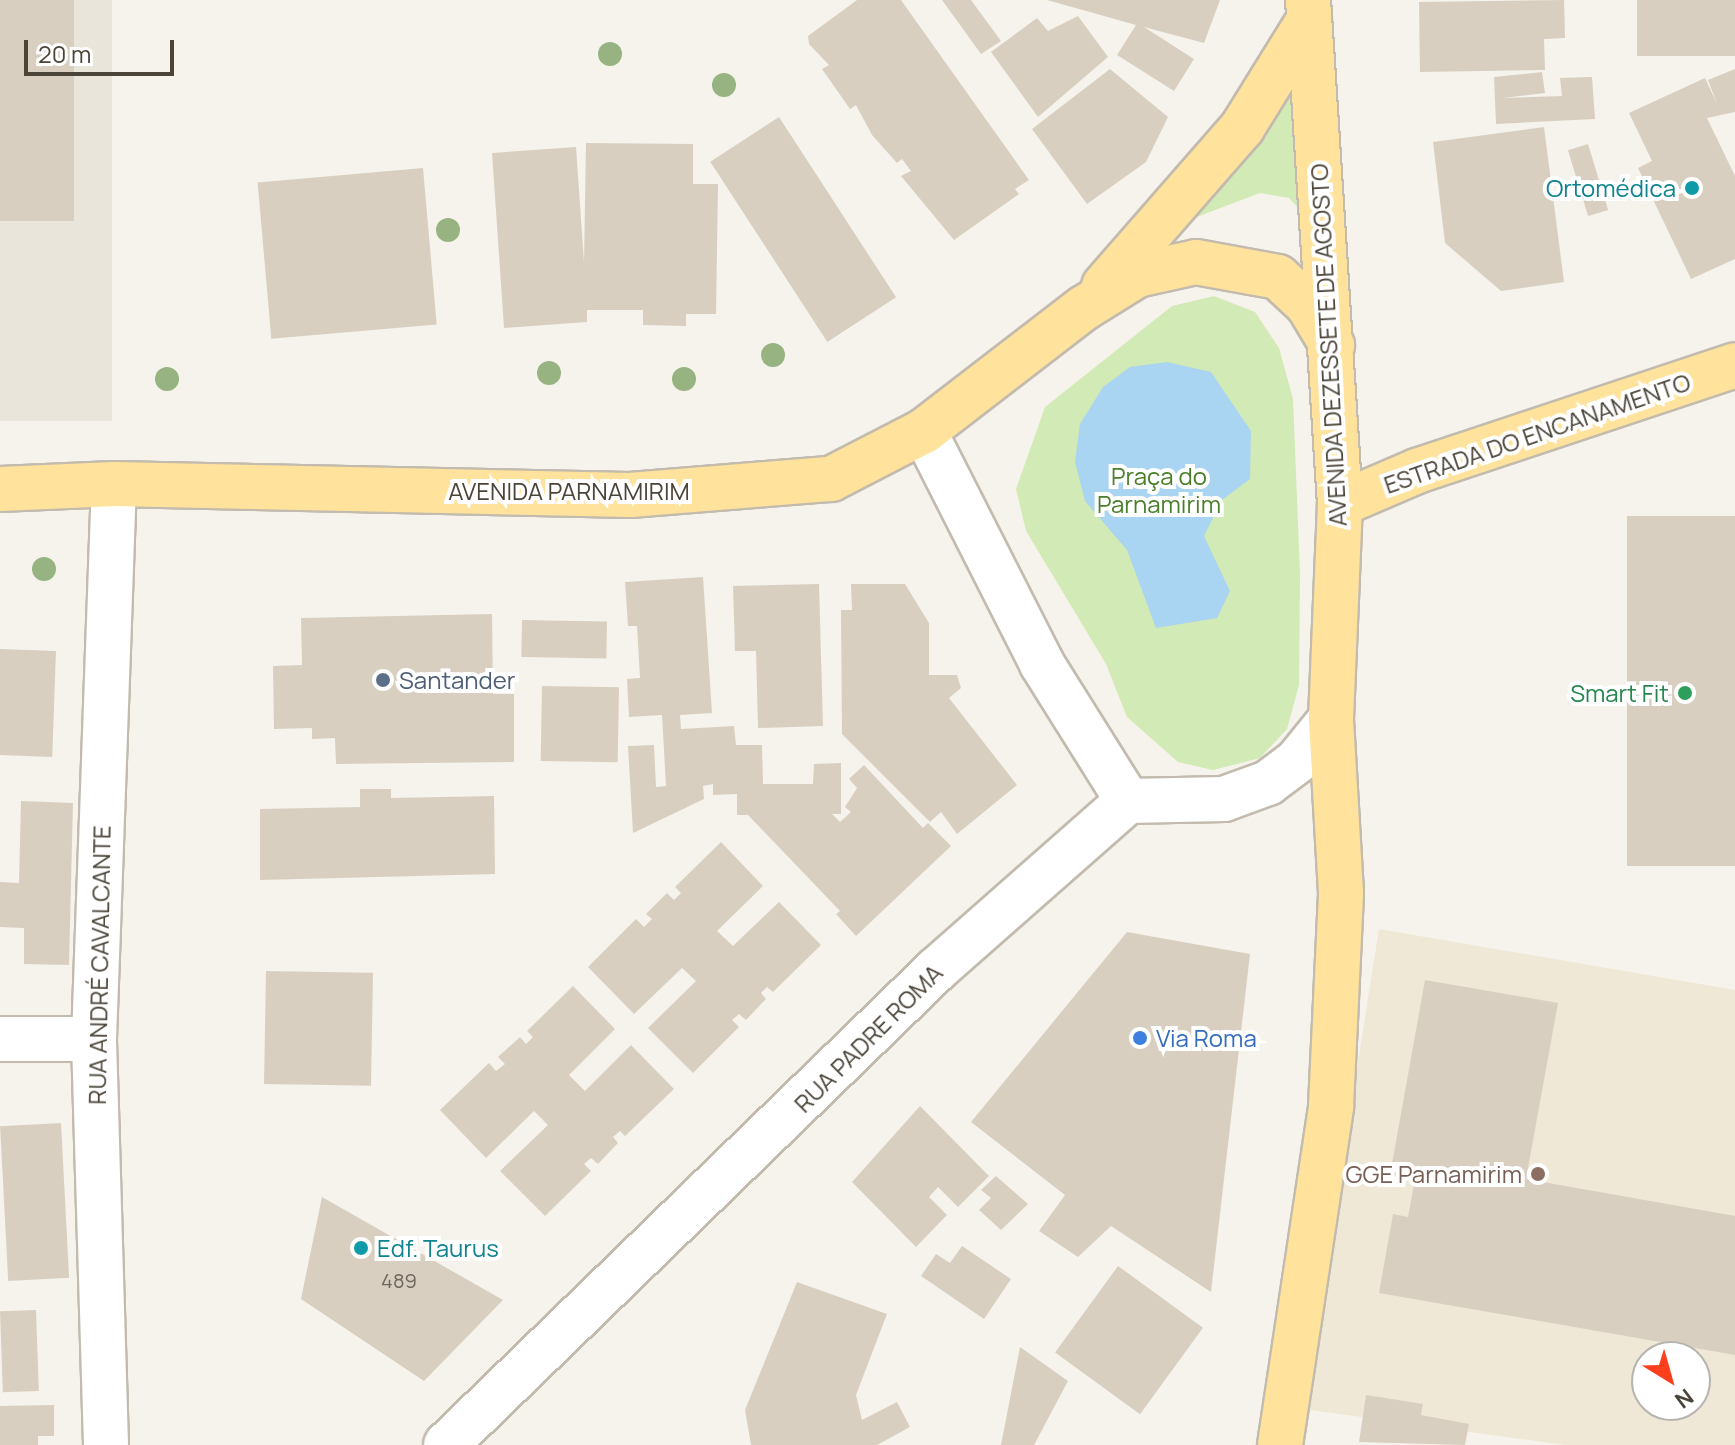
<!DOCTYPE html>
<html>
<head>
<meta charset="utf-8">
<style>
	body { margin:0 }
	#map { position:relative; width:1735px; height:1445px; overflow:hidden; background:#f6f3ec; font-family:Manrope,sans-serif }
	div>[style] { position:absolute }
	[style*='--x'] { left:calc(var(--x)*1px); top:calc(var(--y)*1px); width:calc(var(--w)*1px); rotate:calc(var(--a)*1deg) }
	.residential>* { inset:0; background:#eae5da; transform-origin:0 0 }
	.education>* { inset:0; background:#efe8d6 }
	.green>* { inset:0; background:#d2eab5 }
	.water>* { inset:0; background:#a9d4f2 }
	.building>* { inset:0; background:#d8cfc1; transform-origin:0 0 }
	.roads { filter:drop-shadow(2px 0 #c2bbae) drop-shadow(-2px 0 #c2bbae) drop-shadow(0 2px #c2bbae) drop-shadow(0 -2px #c2bbae) }
	.minor>* { height:44px; margin:-22px; padding:0 22px; transform-origin:22px; border-radius:22px; background:#fff }
	.major>* { height:44px; margin:-22px; padding:0 22px; transform-origin:22px; border-radius:22px; background:#ffe39c }
	.trees>* { width:24px; height:24px; margin:-12px; border-radius:50%; background:#97b381 }
	.dots>* { width:22px; height:22px; translate:-50% -50%; box-sizing:border-box; border:4px solid #fff; border-radius:50% }
	span { translate:-50% -50%; white-space:nowrap; text-align:center; line-height:1.15; -webkit-text-stroke:8px #fff; paint-order:stroke }
	.number-label { font-size:20px; color:#6e675b }
	.number-label span { -webkit-text-stroke-width:0 }
	.culture-label { font-size:24px; color:#0d838f }
	.right { translate:-100% -50%; text-align:right }
	.left { translate:0 -50%; text-align:left }
	.street-label { font-size:24px; color:#4b4439 }
	.park-label { font-size:24px; color:#4a7f2a }
	.service-label { font-size:24px; color:#4e5e75 }
	.leisure-label { font-size:24px; color:#27864d }
	.shop-label { font-size:24px; color:#366cbe }
	.education-label { font-size:24px; color:#785e54 }
	.north { position:absolute; left:1631px; top:1341px; width:80px; height:80px; box-sizing:border-box; background:#fff; border:2px solid #b7b4b0; border-radius:50%; rotate:143deg; font-size:22px; font-weight:700; line-height:32px; text-align:center; color:#4b4439 }
	.north::after { content:''; display:block; margin:auto; width:28px; height:36px; background:#fc3f1d; clip-path:polygon(50% 0,100% 100%,50% 72%,0 100%) }
	.scale { position:absolute; left:24px; top:40px; width:150px; height:36px; box-sizing:border-box; border:4px solid #4b4439; border-top:0; padding-left:10px; font-size:24px; line-height:28px; white-space:nowrap; color:#4b4439; -webkit-text-stroke:6px #fff; paint-order:stroke }
</style>
</head>
<body>
<div id="map">
	<div class="residential">
		<div style="left:0;top:0;width:112px;height:421px"></div>
	</div>
	<div class="education">
		<div style="clip-path:polygon(evenodd,1379px 929px,1735px 990px,1735px 1445px,1565px 1445px,1303px 1409px,1379px 929px,1647px 1357px,1695px 1357px,1695px 1405px,1647px 1405px,1647px 1357px)"></div>
	</div>
	<div class="green">
		<div style="clip-path:polygon(1300px 65px,1312px 223px,1289px 198px,1260px 193px,1181px 223px)"></div>
		<div style="clip-path:polygon(1214px 296px,1255px 312px,1279px 348px,1293px 399px,1300px 573px,1299px 685px,1287px 729px,1260px 758px,1213px 770px,1178px 762px,1127px 717px,1106px 664px,1026px 531px,1016px 489px,1045px 407px,1172px 306px)"></div>
	</div>
	<div class="water">
		<div style="clip-path:polygon(1167px 362px,1211px 372px,1251px 431px,1250px 479px,1222px 500px,1204px 536px,1230px 591px,1217px 618px,1156px 628px,1127px 550px,1085px 501px,1075px 462px,1080px 424px,1103px 387px,1130px 367px)"></div>
	</div>
	<div class="building">
		<div style="left:0;top:0;width:74px;height:221px"></div>
		<div style="clip-path:polygon(857px 0,901px 0,1029px 180px,1015px 189px,1019px 194px,954px 240px,901px 176px,911px 171px,902px 159px,897px 163px,872px 135px,856px 105px,850px 109px,822px 69px,829px 65px,809px 44px,808px 36px)"></div>
		<div style="clip-path:polygon(942px 0,971px 0,1001px 41px,981px 54px)"></div>
		<div style="clip-path:polygon(1047px 0,1220px 0,1204px 43px,1144px 27px,1194px 59px,1174px 91px,1117px 55px,1136px 25px)"></div>
		<div style="clip-path:polygon(1564px 0,1565px 38px,1544px 39px,1545px 70px,1420px 72px,1419px 2px)"></div>
		<div style="left:1637px;top:0;width:98px;height:56px"></div>
		<div style="clip-path:polygon(1078px 16px,1108px 57px,1038px 117px,991px 52px,1037px 18px,1048px 31px)"></div>
		<div style="clip-path:polygon(1110px 69px,1168px 117px,1146px 162px,1087px 204px,1032px 129px)"></div>
		<div style="clip-path:polygon(1735px 69px,1735px 112px,1707px 118px,1735px 176px,1735px 259px,1691px 279px,1638px 168px,1652px 161px,1629px 113px,1705px 78px,1717px 104px,1708px 80px)"></div>
		<div style="clip-path:polygon(1542px 72px,1545px 93px,1503px 98px,1562px 96px,1560px 78px,1592px 77px,1595px 119px,1496px 124px,1494px 77px)"></div>
		<div style="left:779px;top:117px;width:215px;height:82px;rotate:57deg"></div>
		<div style="clip-path:polygon(1544px 127px,1564px 282px,1501px 291px,1445px 243px,1433px 142px)"></div>
		<div style="clip-path:polygon(586px 143px,693px 144px,693px 184px,718px 184px,716px 314px,686px 314px,686px 326px,643px 325px,643px 310px,587px 310px,587px 322px,504px 328px,492px 153px,576px 147px,584px 262px)"></div>
		<div style="left:1588px;top:144px;width:69px;height:21px;rotate:73deg"></div>
		<div style="left:423px;top:168px;width:157px;height:166px;rotate:85deg"></div>
		<div style="left:1735px;top:516px;width:350px;height:108px;rotate:90deg"></div>
		<div style="clip-path:polygon(703px 577px,712px 713px,680px 715px,681px 729px,734px 726px,736px 745px,762px 745px,763px 784px,813px 784px,814px 764px,841px 763px,841px 814px,832px 814px,840px 822px,851px 812px,845px 807px,857px 788px,849px 779px,864px 765px,923px 828px,928px 823px,951px 846px,856px 936px,836px 914px,840px 911px,748px 815px,737px 815px,737px 794px,713px 795px,713px 784px,703px 786px,704px 799px,633px 833px,628px 746px,654px 745px,656px 787px,666px 786px,662px 715px,629px 717px,627px 679px,640px 678px,637px 626px,628px 626px,625px 582px)"></div>
		<div style="clip-path:polygon(819px 584px,823px 726px,758px 728px,756px 651px,735px 651px,733px 586px)"></div>
		<div style="clip-path:polygon(851px 584px,905px 584px,929px 623px,929px 675px,957px 675px,961px 688px,949px 698px,1017px 785px,957px 834px,941px 812px,930px 822px,842px 734px,841px 610px,852px 610px)"></div>
		<div style="clip-path:polygon(492px 614px,493px 694px,514px 694px,514px 762px,336px 764px,335px 738px,312px 739px,312px 728px,274px 729px,273px 666px,302px 665px,301px 618px)"></div>
		<div style="left:522px;top:620px;width:85px;height:37px;rotate:1deg"></div>
		<div style="left:0;top:649px;width:56px;height:106px;rotate:2deg"></div>
		<div style="left:542px;top:686px;width:77px;height:75px;rotate:1deg"></div>
		<div style="clip-path:polygon(360px 789px,391px 789px,391px 798px,494px 796px,495px 874px,260px 880px,260px 809px,360px 807px)"></div>
		<div style="clip-path:polygon(21px 801px,73px 803px,69px 965px,24px 964px,24px 928px,0 927px,0 882px,19px 883px)"></div>
		<div style="clip-path:polygon(721px 842px,763px 886px,717px 931px,733px 946px,779px 902px,821px 945px,773px 992px,767px 987px,761px 993px,766px 999px,746px 1020px,739px 1014px,732px 1020px,739px 1027px,693px 1073px,648px 1028px,696px 981px,682px 968px,634px 1014px,588px 967px,636px 919px,644px 927px,652px 919px,646px 914px,667px 893px,674px 900px,681px 893px,675px 887px)"></div>
		<div style="clip-path:polygon(1127px 932px,1250px 954px,1211px 1292px,1111px 1226px,1078px 1257px,1039px 1231px,1065px 1195px,971px 1122px)"></div>
		<div style="left:266px;top:971px;width:107px;height:113px;rotate:1deg"></div>
		<div style="clip-path:polygon(1425px 980px,1558px 1003px,1526px 1179px,1735px 1216px,1735px 1355px,1379px 1293px,1393px 1214px,1408px 1217px,1415px 1179px,1390px 1175px)"></div>
		<div style="clip-path:polygon(573px 986px,615px 1029px,569px 1075px,585px 1091px,631px 1045px,674px 1089px,625px 1136px,620px 1131px,613px 1137px,618px 1143px,598px 1164px,591px 1158px,584px 1164px,591px 1171px,545px 1216px,500px 1171px,548px 1125px,534px 1111px,486px 1158px,440px 1110px,489px 1063px,496px 1071px,505px 1064px,498px 1057px,520px 1037px,526px 1044px,533px 1037px,527px 1031px)"></div>
		<div style="clip-path:polygon(920px 1106px,989px 1176px,958px 1207px,938px 1187px,929px 1197px,947px 1215px,916px 1247px,852px 1182px)"></div>
		<div style="left:61px;top:1123px;width:155px;height:61px;rotate:87deg"></div>
		<div style="clip-path:polygon(996px 1176px,1028px 1204px,1001px 1230px,979px 1210px,991px 1198px,981px 1190px)"></div>
		<div style="clip-path:polygon(322px 1197px,503px 1300px,424px 1381px,301px 1299px)"></div>
		<div style="clip-path:polygon(962px 1246px,1011px 1279px,984px 1319px,921px 1276px,936px 1254px,950px 1263px)"></div>
		<div style="left:1118px;top:1266px;width:105px;height:107px;rotate:36deg"></div>
		<div style="clip-path:polygon(797px 1282px,887px 1314px,856px 1395px,862px 1420px,897px 1402px,910px 1427px,877px 1445px,751px 1445px,745px 1410px)"></div>
		<div style="left:36px;top:1310px;width:81px;height:36px;rotate:88deg"></div>
		<div style="clip-path:polygon(1020px 1347px,1068px 1381px,1034px 1445px,1001px 1445px)"></div>
		<div style="clip-path:polygon(1366px 1395px,1423px 1404px,1421px 1415px,1469px 1424px,1465px 1445px,1359px 1442px)"></div>
		<div style="clip-path:polygon(54px 1405px,54px 1436px,38px 1436px,38px 1445px,0 1445px,0 1406px)"></div>
	</div>
	<div class="roads">
		<div class="minor">
			<div style="--x:924;--y:431;--w:261;--a:63.1"></div>
			<div style="--x:1042;--y:664;--w:162;--a:57.9"></div>
			<div style="--x:0;--y:1039;--w:94;--a:0"></div>
			<div style="--x:106;--y:1445;--w:406;--a:-91.7"></div>
			<div style="--x:94;--y:1039;--w:555;--a:-87.94"></div>
			<div style="--x:446;--y:1445;--w:682;--a:-44.11"></div>
			<div style="--x:936;--y:970;--w:256;--a:-41.4"></div>
			<div style="--x:1128;--y:801;--w:96;--a:-1.2"></div>
			<div style="--x:1224;--y:799;--w:47;--a:-20"></div>
			<div style="--x:1268;--y:783;--w:36;--a:-37"></div>
			<div style="--x:1297;--y:761;--w:54;--a:-51"></div>
		</div>
		<div class="major">
			<div style="--x:1104;--y:286;--w:210;--a:-48.9"></div>
			<div style="--x:1242;--y:128;--w:127;--a:-58.2"></div>
			<div style="--x:0;--y:489;--w:114;--a:-2.5"></div>
			<div style="--x:114;--y:484;--w:516;--a:1.22"></div>
			<div style="--x:630;--y:495;--w:202;--a:-4.6"></div>
			<div style="--x:831;--y:479;--w:105;--a:-27.3"></div>
			<div style="--x:924;--y:431;--w:202;--a:-37.6"></div>
			<div style="--x:1084;--y:308;--w:62;--a:-31.9"></div>
			<div style="--x:1137;--y:275;--w:60;--a:-12.4"></div>
			<div style="--x:1196;--y:262;--w:83;--a:10.4"></div>
			<div style="--x:1278;--y:277;--w:41;--a:43"></div>
			<div style="--x:1308;--y:305;--w:47;--a:59"></div>
			<div style="--x:1340;--y:504;--w:84;--a:-23.2"></div>
			<div style="--x:1417;--y:471;--w:335;--a:-18.4"></div>
			<div style="--x:1280;--y:1445;--w:343;--a:-81.4"></div>
			<div style="--x:1331;--y:1106;--w:213;--a:-87.3"></div>
			<div style="--x:1341;--y:893;--w:174;--a:-93.3"></div>
			<div style="--x:1331;--y:719;--w:215;--a:-87.6"></div>
			<div style="--x:1340;--y:504;--w:505;--a:-93.63"></div>
		</div>
	</div>
	<div class="trees">
		<div style="left:610px;top:54px"></div>
		<div style="left:724px;top:85px"></div>
		<div style="left:448px;top:230px"></div>
		<div style="left:773px;top:355px"></div>
		<div style="left:549px;top:373px"></div>
		<div style="left:167px;top:379px"></div>
		<div style="left:684px;top:379px"></div>
		<div style="left:44px;top:569px"></div>
	</div>
	<div class="dots">
		<div style="left:1692px;top:188px;background:#0f9aa8"></div>
		<div style="left:383px;top:680px;background:#5c6f8a"></div>
		<div style="left:1685px;top:693px;background:#2e9e5b"></div>
		<div style="left:1140px;top:1038px;background:#3f7fe0"></div>
		<div style="left:1538px;top:1174px;background:#8d6e63"></div>
		<div style="left:361px;top:1248px;background:#0f9aa8"></div>
	</div>
	<div class="number-label">
		<span style="left:399px;top:1280px">489</span>
	</div>
	<div class="culture-label">
		<span class="right" style="left:1676px;top:188px">Ortomédica</span>
		<span class="left" style="left:377px;top:1248px">Edf. Taurus</span>
	</div>
	<div class="street-label">
		<span style="left:1328px;top:345px;rotate:-93deg">AVENIDA DEZESSETE DE AGOSTO</span>
		<span style="left:1537px;top:433px;rotate:-19deg">ESTRADA DO ENCANAMENTO</span>
		<span style="left:569px;top:491px">AVENIDA PARNAMIRIM</span>
		<span style="left:99px;top:965px;rotate:-89deg">RUA ANDRÉ CAVALCANTE</span>
		<span style="left:868px;top:1038px;rotate:-45deg">RUA PADRE ROMA</span>
	</div>
	<div class="park-label">
		<span style="left:1159px;top:490px">Praça do<br>Parnamirim</span>
	</div>
	<div class="service-label">
		<span class="left" style="left:399px;top:680px">Santander</span>
	</div>
	<div class="leisure-label">
		<span class="right" style="left:1669px;top:693px">Smart Fit</span>
	</div>
	<div class="shop-label">
		<span class="left" style="left:1156px;top:1038px">Via Roma</span>
	</div>
	<div class="education-label">
		<span class="right" style="left:1522px;top:1174px">GGE Parnamirim</span>
	</div>
	<div class="north">N</div>
	<div class="scale">20 m</div>
</div>
</body>
</html>
